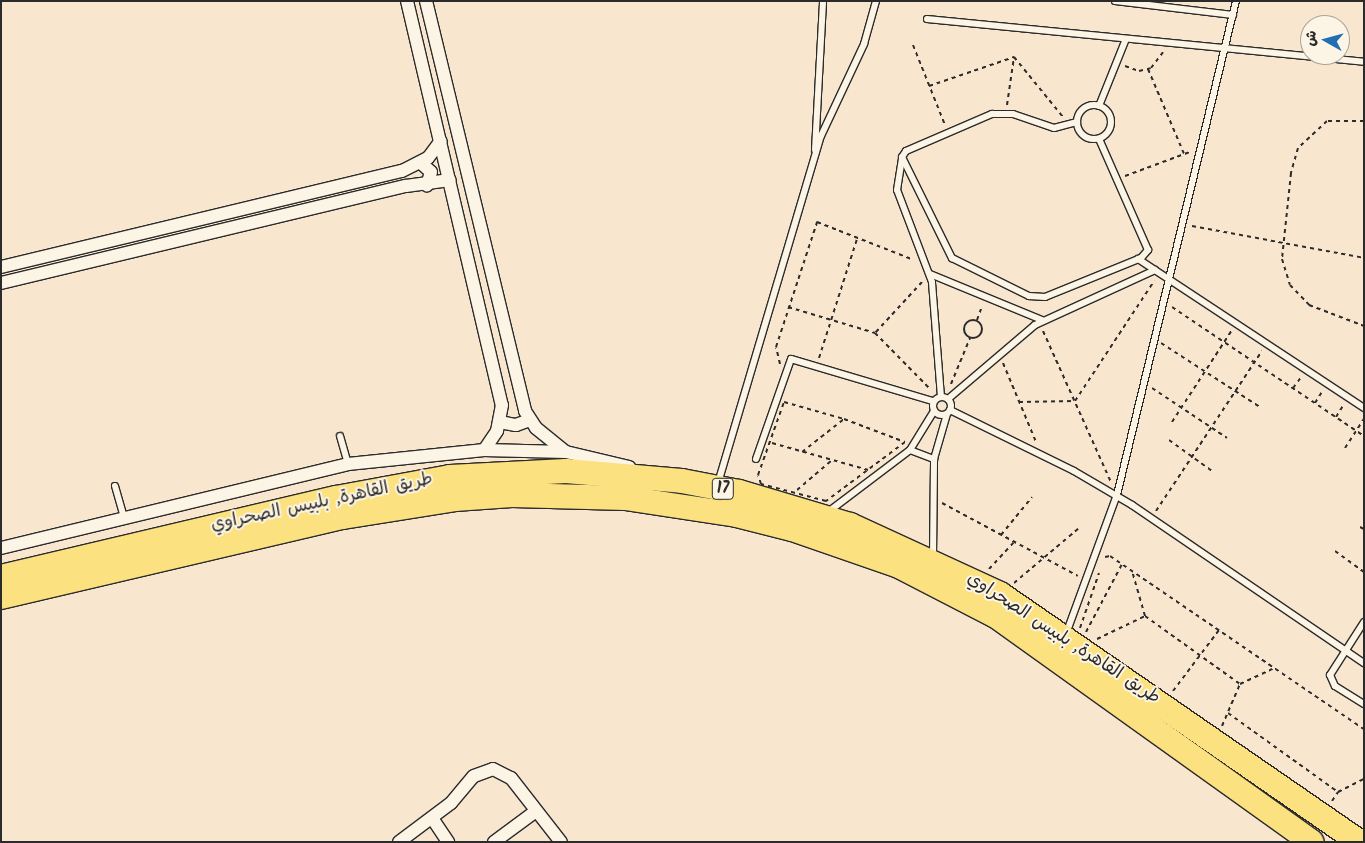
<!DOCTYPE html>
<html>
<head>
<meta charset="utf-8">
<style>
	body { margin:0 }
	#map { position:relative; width:1365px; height:843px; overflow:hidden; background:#f8e6cf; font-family:Kalam,"Playpen Sans Arabic",sans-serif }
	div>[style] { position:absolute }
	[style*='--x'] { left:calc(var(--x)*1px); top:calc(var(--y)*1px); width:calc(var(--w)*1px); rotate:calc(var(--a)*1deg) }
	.path>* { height:2px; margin-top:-1px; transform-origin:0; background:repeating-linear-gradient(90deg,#2b2b2b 0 4px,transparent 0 8px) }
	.path>.ring { margin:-1px; padding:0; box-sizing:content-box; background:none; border:2px solid #2b2b2b; border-radius:50% }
	.roads { filter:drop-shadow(1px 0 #2b2b2b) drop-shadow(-1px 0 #2b2b2b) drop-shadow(0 1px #2b2b2b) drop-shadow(0 -1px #2b2b2b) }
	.lane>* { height:6px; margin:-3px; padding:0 3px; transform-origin:3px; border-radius:3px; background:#fcf5e5 }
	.lane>.ring { margin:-3px; padding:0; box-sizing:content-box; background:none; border:6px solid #fcf5e5; border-radius:50% }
	.street>* { height:12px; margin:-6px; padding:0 6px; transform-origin:6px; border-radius:6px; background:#fcf5e5 }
	.highway>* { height:24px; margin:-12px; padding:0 12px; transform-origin:12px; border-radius:12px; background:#fbe180 }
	span { translate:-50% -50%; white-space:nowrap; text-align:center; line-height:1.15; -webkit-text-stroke:4px #fcf5e5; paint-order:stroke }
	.shield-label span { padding:1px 4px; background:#fcf5e5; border:1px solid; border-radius:4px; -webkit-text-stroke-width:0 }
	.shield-label { font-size:16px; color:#2b2b2b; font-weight:700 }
	.street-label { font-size:18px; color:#2b2b2b }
	.frame { position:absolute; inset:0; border:2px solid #2b2b2b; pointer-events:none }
	.north { position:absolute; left:1300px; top:15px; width:50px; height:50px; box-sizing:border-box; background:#fcf5e5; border:1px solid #a8a49b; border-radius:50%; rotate:277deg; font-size:14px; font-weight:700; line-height:20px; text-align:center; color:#2b2b2b }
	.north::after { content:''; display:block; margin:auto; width:18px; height:22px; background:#1f6fb2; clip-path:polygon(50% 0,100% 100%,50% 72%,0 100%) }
</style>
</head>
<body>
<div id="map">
	<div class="path">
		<div style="--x:913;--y:45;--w:86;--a:68.2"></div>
		<div style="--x:1125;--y:66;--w:15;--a:20"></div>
		<div style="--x:1139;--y:71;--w:12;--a:-14"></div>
		<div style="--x:1151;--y:68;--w:20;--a:-53"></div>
		<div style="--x:1148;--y:69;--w:92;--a:67"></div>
		<div style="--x:929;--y:86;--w:90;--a:-18.8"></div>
		<div style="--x:1014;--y:57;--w:77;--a:50.8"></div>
		<div style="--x:1007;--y:105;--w:49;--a:-81.7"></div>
		<div style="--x:1364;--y:121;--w:37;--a:180"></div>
		<div style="--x:1327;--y:121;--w:40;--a:137"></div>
		<div style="--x:1298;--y:148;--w:26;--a:106"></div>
		<div style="--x:1291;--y:173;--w:86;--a:96"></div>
		<div style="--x:1282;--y:259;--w:27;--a:73"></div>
		<div style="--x:1290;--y:285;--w:28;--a:46"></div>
		<div style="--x:1309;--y:305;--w:59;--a:20.9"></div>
		<div style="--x:1125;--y:176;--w:69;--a:-20.3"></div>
		<div style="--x:1192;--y:226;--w:175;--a:10.5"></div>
		<div style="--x:922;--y:282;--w:69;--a:132.7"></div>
		<div style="--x:875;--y:333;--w:80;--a:45.5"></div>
		<div style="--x:788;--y:307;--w:91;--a:16.6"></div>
		<div style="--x:1172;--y:307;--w:231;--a:33.9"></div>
		<div class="ring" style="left:964px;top:320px;width:16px;height:16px"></div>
		<div style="--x:977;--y:320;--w:15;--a:-70"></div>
		<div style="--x:1043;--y:331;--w:166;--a:65.8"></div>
		<div style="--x:1161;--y:343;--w:118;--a:32.9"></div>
		<div style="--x:819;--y:358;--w:128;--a:-72.3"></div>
		<div style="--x:1003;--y:363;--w:86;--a:67.3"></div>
		<div style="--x:780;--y:364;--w:17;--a:-103"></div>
		<div style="--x:776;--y:347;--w:132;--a:-71.8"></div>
		<div style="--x:817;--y:222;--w:104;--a:21.4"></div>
		<div style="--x:951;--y:384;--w:50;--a:-67.6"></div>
		<div style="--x:1152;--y:388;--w:90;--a:33.7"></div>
		<div style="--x:1293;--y:388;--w:15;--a:-53"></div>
		<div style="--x:784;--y:402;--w:62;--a:15.8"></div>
		<div style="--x:844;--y:419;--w:65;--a:20.7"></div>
		<div style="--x:905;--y:442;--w:99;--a:143.2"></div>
		<div style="--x:826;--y:501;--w:67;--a:-165.3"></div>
		<div style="--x:761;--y:484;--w:9;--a:-108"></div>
		<div style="--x:758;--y:475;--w:77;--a:-70.4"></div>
		<div style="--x:1019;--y:402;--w:56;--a:-1"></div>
		<div style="--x:1075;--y:401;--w:144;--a:-56.6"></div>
		<div style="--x:1315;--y:403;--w:15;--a:-58"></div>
		<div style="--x:1336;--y:417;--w:15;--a:-58"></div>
		<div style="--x:1172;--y:422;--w:110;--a:-56.9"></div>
		<div style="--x:1169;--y:440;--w:53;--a:35.8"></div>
		<div style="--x:772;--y:443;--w:100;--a:15.7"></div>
		<div style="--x:1345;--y:448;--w:35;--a:-57"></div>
		<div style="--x:802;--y:452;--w:53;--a:-38.2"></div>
		<div style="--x:797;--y:490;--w:45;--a:-40.5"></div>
		<div style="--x:942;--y:503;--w:154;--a:28.2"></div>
		<div style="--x:1156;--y:511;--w:192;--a:-56.5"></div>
		<div style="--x:1360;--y:527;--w:4;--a:27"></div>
		<div style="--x:1001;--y:535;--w:49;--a:-50.8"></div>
		<div style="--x:1335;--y:551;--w:36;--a:36"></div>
		<div style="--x:1105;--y:557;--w:5;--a:-11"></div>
		<div style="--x:1110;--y:556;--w:307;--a:34.3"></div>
		<div style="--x:989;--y:569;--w:37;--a:-47"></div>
		<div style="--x:1014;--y:583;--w:84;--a:-40.2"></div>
		<div style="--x:1145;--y:616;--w:117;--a:35.6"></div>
		<div style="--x:1080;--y:628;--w:58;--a:-70.9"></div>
		<div style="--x:1086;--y:632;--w:77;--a:-62.1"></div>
		<div style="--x:1097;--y:639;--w:53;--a:-25.6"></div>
		<div style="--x:1145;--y:616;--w:47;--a:-106.1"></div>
		<div style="--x:1173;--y:691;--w:76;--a:-53"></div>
		<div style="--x:1228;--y:713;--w:135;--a:35.7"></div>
		<div style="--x:1222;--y:726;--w:46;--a:-66.8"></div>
		<div style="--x:1240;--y:684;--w:38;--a:-25"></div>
		<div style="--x:1332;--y:801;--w:11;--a:-56"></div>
		<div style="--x:1338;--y:792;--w:29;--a:-27"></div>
	</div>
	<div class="roads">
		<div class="lane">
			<div style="--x:1115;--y:1;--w:119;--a:6.8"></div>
			<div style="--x:927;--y:19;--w:439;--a:5.6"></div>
			<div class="ring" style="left:1077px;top:105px;width:28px;height:28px"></div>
			<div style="--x:1099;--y:106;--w:72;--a:-68.1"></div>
			<div style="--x:815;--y:150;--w:149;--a:-86.9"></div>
			<div style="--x:902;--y:157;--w:113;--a:63.7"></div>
			<div style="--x:952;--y:258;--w:86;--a:26.3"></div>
			<div style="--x:1029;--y:296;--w:16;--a:4"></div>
			<div style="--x:1045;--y:297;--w:104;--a:-22.1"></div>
			<div style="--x:1141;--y:258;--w:11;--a:-49"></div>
			<div style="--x:1148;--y:250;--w:121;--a:-113.8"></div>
			<div style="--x:1138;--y:259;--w:271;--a:33.4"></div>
			<div style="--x:930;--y:274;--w:121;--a:22.3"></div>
			<div class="ring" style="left:933px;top:397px;width:12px;height:12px"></div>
			<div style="--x:941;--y:397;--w:115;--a:-94.5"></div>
			<div style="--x:932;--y:282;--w:98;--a:-110.8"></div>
			<div style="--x:897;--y:190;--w:33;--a:-81"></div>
			<div style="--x:902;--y:157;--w:7;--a:-56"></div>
			<div style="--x:906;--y:151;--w:94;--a:-23.3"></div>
			<div style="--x:992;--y:114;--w:21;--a:0"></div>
			<div style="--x:1013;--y:114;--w:43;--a:18.9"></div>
			<div style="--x:1054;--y:128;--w:24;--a:-15"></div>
			<div style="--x:948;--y:399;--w:114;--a:-40.4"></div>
			<div style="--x:1035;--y:325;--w:132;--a:-24.6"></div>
			<div style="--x:950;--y:410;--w:138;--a:26.2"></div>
			<div style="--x:1074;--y:471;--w:67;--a:30.4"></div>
			<div style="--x:1132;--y:505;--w:281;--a:34.3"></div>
			<div style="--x:340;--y:436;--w:29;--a:74"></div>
			<div style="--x:910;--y:450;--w:26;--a:21"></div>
			<div style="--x:756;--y:459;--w:106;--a:-70.7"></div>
			<div style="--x:791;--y:359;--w:148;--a:16.5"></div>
			<div style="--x:718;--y:483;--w:362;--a:-73.5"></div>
			<div style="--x:821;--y:136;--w:102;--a:-64.9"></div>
			<div style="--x:864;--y:44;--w:45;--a:-74.4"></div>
			<div style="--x:115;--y:486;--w:33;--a:74"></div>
			<div style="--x:828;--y:512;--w:103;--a:-37.1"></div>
			<div style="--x:910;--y:450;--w:46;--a:-58.4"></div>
			<div style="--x:933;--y:558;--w:99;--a:-89.4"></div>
			<div style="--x:934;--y:459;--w:47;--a:-73.9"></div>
			<div style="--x:1364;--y:622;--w:63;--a:122.7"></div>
			<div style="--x:1330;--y:675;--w:12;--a:66"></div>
			<div style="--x:1335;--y:686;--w:34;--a:32"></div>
			<div style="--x:1066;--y:634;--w:148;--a:-69.9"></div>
			<div style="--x:1117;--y:495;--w:508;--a:-76.46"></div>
		</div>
		<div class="street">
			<div style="--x:407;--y:1;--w:415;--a:76.8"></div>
			<div style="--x:502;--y:405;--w:26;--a:101"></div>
			<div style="--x:497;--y:431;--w:23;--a:124"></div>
			<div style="--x:426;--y:1;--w:422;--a:76.4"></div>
			<div style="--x:525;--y:411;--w:20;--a:57"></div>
			<div style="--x:536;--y:428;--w:38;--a:39"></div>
			<div style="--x:421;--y:163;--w:13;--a:42"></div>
			<div style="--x:431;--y:172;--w:14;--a:107"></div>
			<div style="--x:1;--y:267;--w:412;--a:-13.5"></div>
			<div style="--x:402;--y:171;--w:29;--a:-27"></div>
			<div style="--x:428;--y:158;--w:21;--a:-53"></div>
			<div style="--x:1;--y:283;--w:416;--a:-13.5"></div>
			<div style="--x:406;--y:186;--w:44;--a:-7.8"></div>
			<div style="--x:500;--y:422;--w:16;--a:11"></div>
			<div style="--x:516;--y:425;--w:15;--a:-20"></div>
			<div style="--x:1;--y:548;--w:357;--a:-13.6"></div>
			<div style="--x:348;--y:464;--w:137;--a:-5.9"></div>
			<div style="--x:484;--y:450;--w:82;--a:1.4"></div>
			<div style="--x:566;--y:452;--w:65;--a:13.4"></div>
			<div style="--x:432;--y:818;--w:29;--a:56"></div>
			<div style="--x:399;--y:842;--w:65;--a:-36.9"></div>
			<div style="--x:451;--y:803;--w:35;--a:-50"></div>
			<div style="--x:474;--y:776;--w:20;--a:-20"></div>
			<div style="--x:493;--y:769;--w:20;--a:27"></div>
			<div style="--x:511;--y:778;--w:81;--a:52"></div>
			<div style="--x:494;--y:842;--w:52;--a:-36.4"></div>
		</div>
		<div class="highway">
			<div style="--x:1;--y:577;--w:344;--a:-13.3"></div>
			<div style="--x:336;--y:498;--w:116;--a:-10.4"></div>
			<div style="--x:450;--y:477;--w:116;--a:-3"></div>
			<div style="--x:566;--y:471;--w:116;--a:4.9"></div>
			<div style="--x:682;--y:481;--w:58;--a:10.9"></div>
			<div style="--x:739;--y:492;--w:116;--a:16.6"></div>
			<div style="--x:850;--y:525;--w:165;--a:24.7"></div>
			<div style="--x:1000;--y:594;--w:437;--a:34.6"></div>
			<div style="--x:1;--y:597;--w:351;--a:-13.2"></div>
			<div style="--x:343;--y:517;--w:113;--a:-9.1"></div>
			<div style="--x:455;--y:499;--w:57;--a:-4"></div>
			<div style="--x:512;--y:495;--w:113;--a:1.5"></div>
			<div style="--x:625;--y:498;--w:113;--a:8.6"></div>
			<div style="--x:737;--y:515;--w:57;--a:14.3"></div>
			<div style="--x:792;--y:529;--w:113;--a:19.1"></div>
			<div style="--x:899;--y:566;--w:109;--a:27.3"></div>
			<div style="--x:996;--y:616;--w:388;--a:35.6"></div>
		</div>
	</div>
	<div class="shield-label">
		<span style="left:723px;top:489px">17</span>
	</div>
	<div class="street-label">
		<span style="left:322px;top:503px;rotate:-12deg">طريق القاهرة, بلبيس الصحراوي</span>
		<span style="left:1063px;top:639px;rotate:33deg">طريق القاهرة, بلبيس الصحراوي</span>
	</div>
	<div class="frame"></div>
	<div class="north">ش</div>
</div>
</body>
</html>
